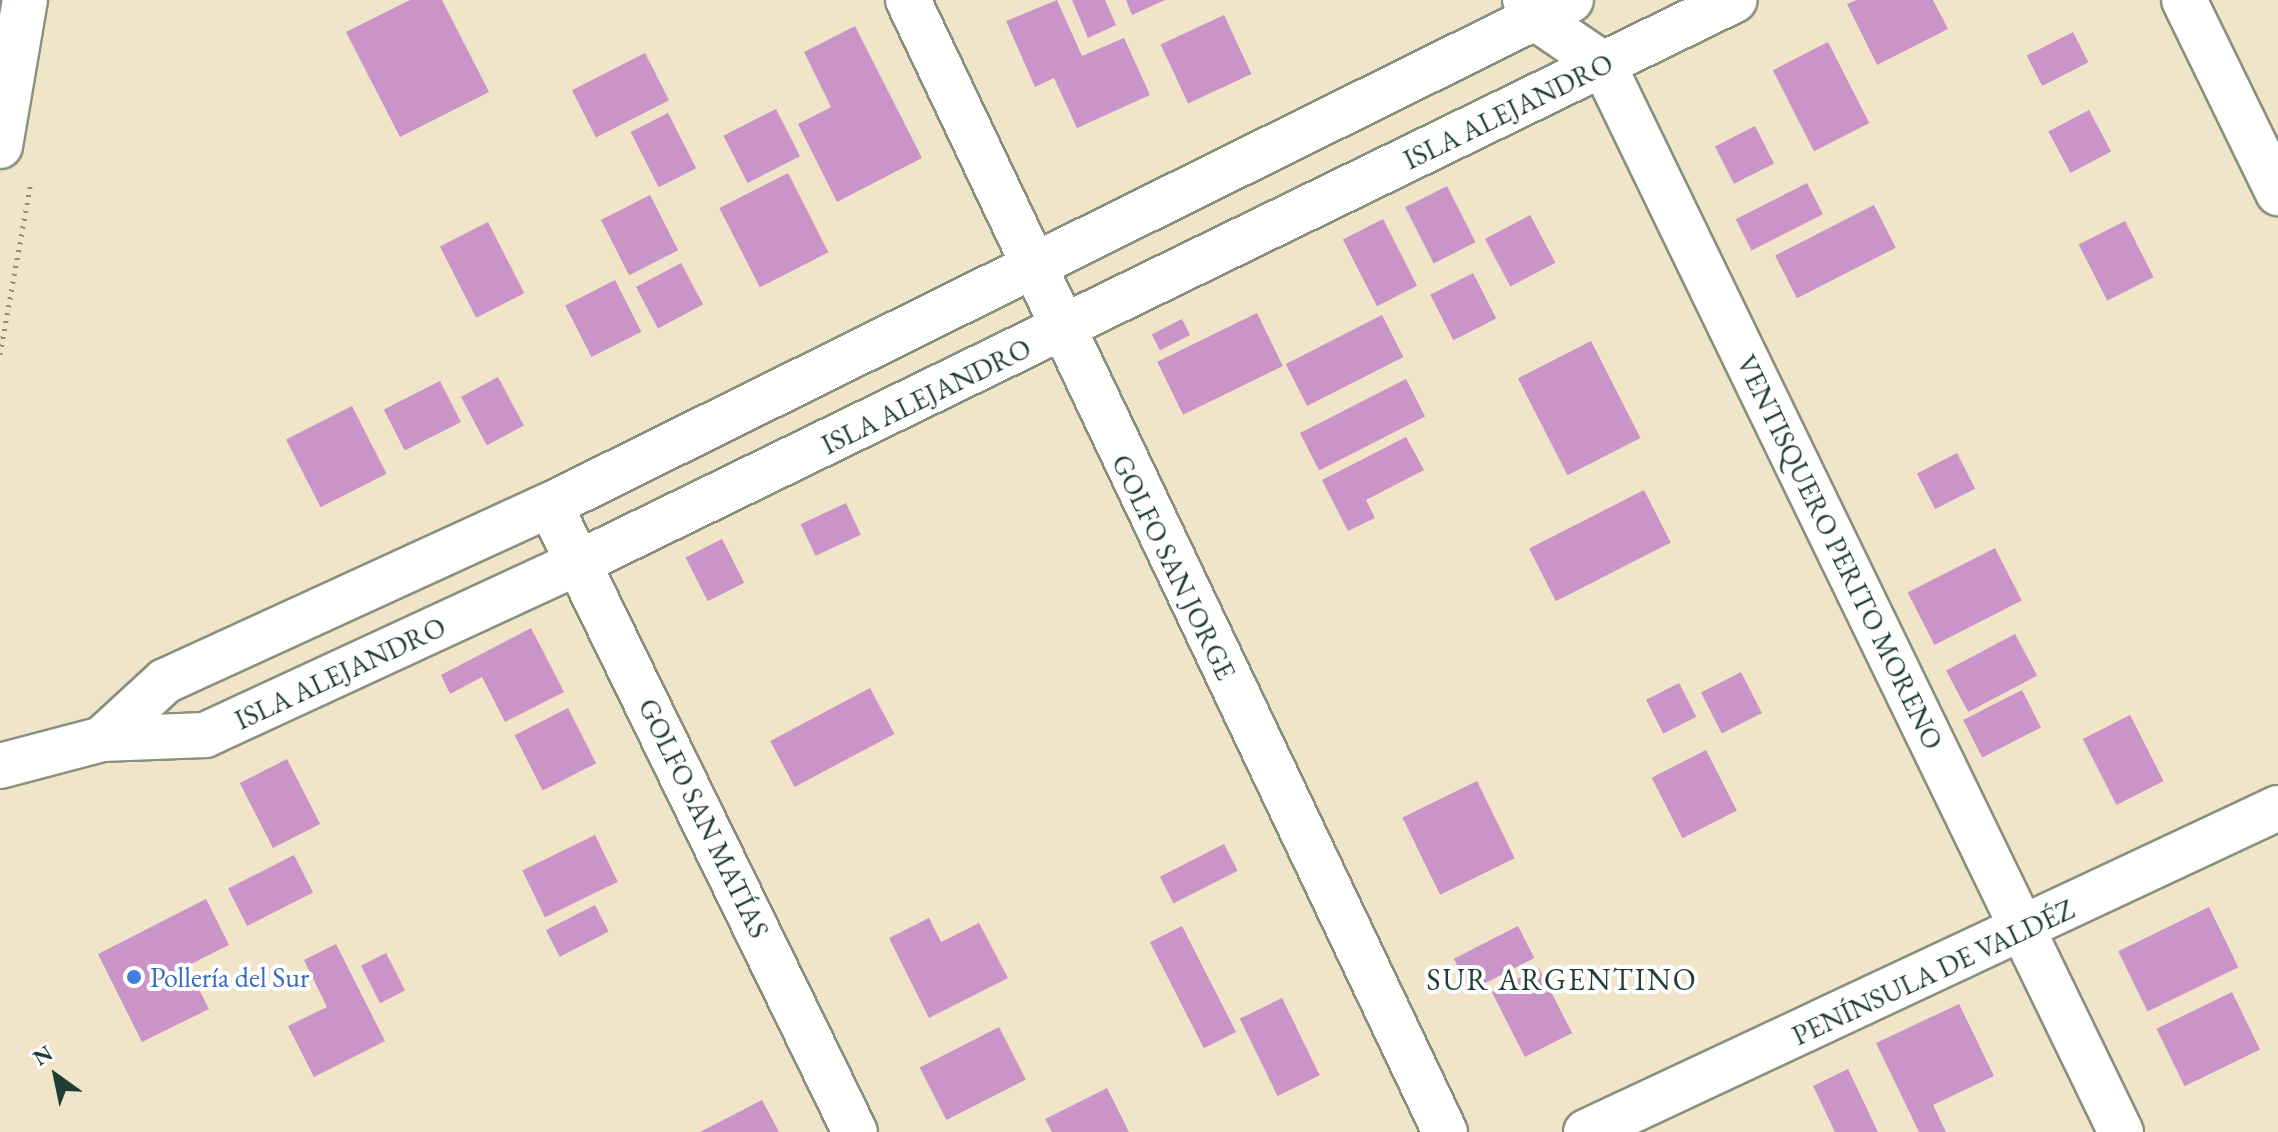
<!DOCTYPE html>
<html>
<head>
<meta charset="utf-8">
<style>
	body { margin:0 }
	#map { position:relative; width:2278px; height:1132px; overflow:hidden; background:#f0e5c9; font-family:"EB Garamond",serif }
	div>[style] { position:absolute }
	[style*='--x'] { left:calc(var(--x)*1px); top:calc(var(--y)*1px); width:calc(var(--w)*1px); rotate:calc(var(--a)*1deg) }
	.building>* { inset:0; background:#cb94c8; transform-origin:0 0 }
	.path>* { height:5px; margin-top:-2.5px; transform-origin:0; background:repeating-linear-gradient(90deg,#88917e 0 2px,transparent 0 8px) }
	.roads { filter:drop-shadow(2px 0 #88917e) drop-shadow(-2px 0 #88917e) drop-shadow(0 2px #88917e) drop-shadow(0 -2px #88917e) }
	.minor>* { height:44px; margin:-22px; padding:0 22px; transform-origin:22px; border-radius:22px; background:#fff }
	.major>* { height:44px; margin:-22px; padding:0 22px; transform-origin:22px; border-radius:22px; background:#fff }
	.dots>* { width:22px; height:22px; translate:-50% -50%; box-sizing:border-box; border:4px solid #fff; border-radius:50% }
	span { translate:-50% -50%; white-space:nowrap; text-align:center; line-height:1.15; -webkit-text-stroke:8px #fff; paint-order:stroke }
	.street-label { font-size:28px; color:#1f3d34 }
	.shop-label { font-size:28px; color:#366cbe }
	.left { translate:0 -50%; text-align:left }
	.neighbourhood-label { font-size:30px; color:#1f3d34; letter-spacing:2px }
	.north { position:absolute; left:16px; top:1036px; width:80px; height:80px; -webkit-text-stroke:6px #fff; paint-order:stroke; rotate:327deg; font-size:22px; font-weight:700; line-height:32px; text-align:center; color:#1f3d34 }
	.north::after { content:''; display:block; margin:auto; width:28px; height:36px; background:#1f3d34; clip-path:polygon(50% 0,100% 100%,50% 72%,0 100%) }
</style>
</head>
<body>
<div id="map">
	<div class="building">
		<div style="clip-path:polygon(410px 0,442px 0,489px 92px,400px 137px,346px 32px)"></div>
		<div style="clip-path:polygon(1057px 0,1082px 56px,1124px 38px,1150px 95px,1077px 128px,1054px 78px,1035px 87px,1006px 21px)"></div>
		<div style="clip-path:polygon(1072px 0,1105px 0,1116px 25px,1088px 38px)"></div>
		<div style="clip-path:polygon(1126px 0,1165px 0,1132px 15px)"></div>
		<div style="clip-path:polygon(1856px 0,1933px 0,1948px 29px,1877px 65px,1847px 4px)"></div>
		<div style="left:1224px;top:15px;width:65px;height:70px;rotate:65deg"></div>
		<div style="clip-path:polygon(855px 26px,922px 158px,837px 202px,798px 124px,831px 107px,804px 52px)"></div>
		<div style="left:2073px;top:32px;width:34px;height:52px;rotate:63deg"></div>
		<div style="left:1828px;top:42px;width:91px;height:62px;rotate:63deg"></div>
		<div style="left:645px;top:53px;width:53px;height:82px;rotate:63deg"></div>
		<div style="left:776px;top:109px;width:53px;height:59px;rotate:63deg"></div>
		<div style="left:2089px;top:110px;width:47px;height:46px;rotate:62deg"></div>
		<div style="left:668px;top:113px;width:62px;height:42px;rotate:63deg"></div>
		<div style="left:1755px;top:126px;width:42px;height:45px;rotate:63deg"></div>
		<div style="left:788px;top:173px;width:89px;height:77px;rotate:63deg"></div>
		<div style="left:1807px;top:183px;width:35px;height:80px;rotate:63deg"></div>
		<div style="left:1447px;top:186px;width:63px;height:47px;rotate:63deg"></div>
		<div style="left:650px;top:195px;width:62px;height:55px;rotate:63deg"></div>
		<div style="left:1874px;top:205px;width:48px;height:111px;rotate:63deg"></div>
		<div style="left:1530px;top:215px;width:54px;height:51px;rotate:62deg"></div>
		<div style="left:1383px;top:219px;width:75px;height:45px;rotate:63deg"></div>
		<div style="left:2125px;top:221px;width:63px;height:52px;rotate:63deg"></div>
		<div style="left:488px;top:222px;width:80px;height:54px;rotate:63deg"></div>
		<div style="left:681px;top:263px;width:47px;height:51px;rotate:62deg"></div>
		<div style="left:1473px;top:273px;width:51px;height:48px;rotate:63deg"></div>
		<div style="left:615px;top:280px;width:58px;height:56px;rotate:63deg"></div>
		<div style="left:1257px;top:313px;width:59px;height:111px;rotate:64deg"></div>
		<div style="left:1382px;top:315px;width:47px;height:108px;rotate:63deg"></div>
		<div style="left:1182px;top:319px;width:18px;height:34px;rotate:63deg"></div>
		<div style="left:1591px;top:341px;width:109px;height:82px;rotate:63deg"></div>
		<div style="left:498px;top:377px;width:55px;height:42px;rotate:62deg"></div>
		<div style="left:1406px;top:379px;width:42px;height:119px;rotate:63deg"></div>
		<div style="left:440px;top:381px;width:46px;height:63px;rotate:63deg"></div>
		<div style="left:352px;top:406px;width:76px;height:74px;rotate:63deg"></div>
		<div style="clip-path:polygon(1406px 437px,1424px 470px,1366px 500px,1375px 518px,1348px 531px,1322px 480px)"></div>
		<div style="left:1957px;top:453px;width:40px;height:45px;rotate:63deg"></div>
		<div style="left:1644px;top:490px;width:59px;height:129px;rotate:63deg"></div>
		<div style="left:846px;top:503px;width:35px;height:50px;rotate:65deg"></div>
		<div style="left:722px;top:539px;width:49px;height:41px;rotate:63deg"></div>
		<div style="left:1995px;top:548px;width:59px;height:98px;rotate:63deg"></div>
		<div style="clip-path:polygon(531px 628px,564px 692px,505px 722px,482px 677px,450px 694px,441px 675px)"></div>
		<div style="left:2015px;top:634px;width:47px;height:78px;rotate:62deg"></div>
		<div style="left:1741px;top:672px;width:46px;height:45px;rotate:63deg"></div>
		<div style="left:1679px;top:683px;width:38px;height:37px;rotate:63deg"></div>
		<div style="left:870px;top:688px;width:52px;height:113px;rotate:62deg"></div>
		<div style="left:2022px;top:690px;width:42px;height:66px;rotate:63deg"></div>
		<div style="left:568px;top:708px;width:62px;height:60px;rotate:63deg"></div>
		<div style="left:2130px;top:715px;width:74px;height:53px;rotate:63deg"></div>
		<div style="left:1706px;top:750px;width:68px;height:61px;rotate:63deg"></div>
		<div style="left:287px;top:759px;width:73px;height:53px;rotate:63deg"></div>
		<div style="left:1477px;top:781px;width:86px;height:83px;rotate:64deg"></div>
		<div style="left:595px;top:835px;width:52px;height:81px;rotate:64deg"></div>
		<div style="left:1224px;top:844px;width:30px;height:72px;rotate:63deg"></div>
		<div style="left:294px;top:855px;width:42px;height:74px;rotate:63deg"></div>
		<div style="clip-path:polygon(206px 899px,229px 945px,187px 966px,209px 1009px,142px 1042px,98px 954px)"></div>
		<div style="left:595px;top:905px;width:30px;height:55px;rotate:63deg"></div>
		<div style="left:2209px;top:907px;width:67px;height:101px;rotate:64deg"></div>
		<div style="clip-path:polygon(929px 918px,941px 942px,979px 923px,1008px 978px,929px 1018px,889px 938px)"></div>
		<div style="left:1182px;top:926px;width:119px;height:36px;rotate:63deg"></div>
		<div style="left:1518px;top:926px;width:36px;height:72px;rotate:63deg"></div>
		<div style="clip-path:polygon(336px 944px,385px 1041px,314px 1077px,288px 1026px,327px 1007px,304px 960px)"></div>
		<div style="left:386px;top:953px;width:42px;height:28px;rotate:63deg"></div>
		<div style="left:1539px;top:968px;width:73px;height:53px;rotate:63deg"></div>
		<div style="left:2232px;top:992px;width:64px;height:84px;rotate:64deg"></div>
		<div style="left:1282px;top:998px;width:86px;height:47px;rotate:64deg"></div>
		<div style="clip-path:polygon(1959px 1004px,1994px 1076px,1933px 1105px,1946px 1132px,1919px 1132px,1876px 1043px)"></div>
		<div style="left:999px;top:1027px;width:59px;height:89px;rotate:63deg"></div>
		<div style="clip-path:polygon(1848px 1069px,1878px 1132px,1835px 1132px,1813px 1086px)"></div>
		<div style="clip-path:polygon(1107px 1088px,1129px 1132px,1052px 1132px,1045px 1119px)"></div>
		<div style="clip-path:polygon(762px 1100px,779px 1132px,700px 1132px)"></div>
	</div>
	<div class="path">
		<div style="--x:0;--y:354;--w:175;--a:-79.8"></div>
	</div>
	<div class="roads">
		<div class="minor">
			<div style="--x:908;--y:0;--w:1253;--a:64.62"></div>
			<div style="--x:1525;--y:0;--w:19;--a:62"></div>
			<div style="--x:1534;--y:17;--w:83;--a:34.3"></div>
			<div style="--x:1603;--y:64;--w:1187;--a:64.13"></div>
			<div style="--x:2184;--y:0;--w:215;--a:64"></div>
			<div style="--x:550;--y:505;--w:697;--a:64.06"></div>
			<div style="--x:102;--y:739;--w:86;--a:-42.6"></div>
			<div style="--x:165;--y:681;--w:423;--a:-24.6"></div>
			<div style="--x:550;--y:505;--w:1139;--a:-26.32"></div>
			<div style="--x:0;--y:766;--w:106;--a:-14.8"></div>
			<div style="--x:102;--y:739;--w:103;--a:-2.2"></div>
			<div style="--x:205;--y:735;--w:413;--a:-24.8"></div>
			<div style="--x:580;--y:562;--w:1284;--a:-25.95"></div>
			<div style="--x:1586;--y:1132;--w:764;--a:-25.09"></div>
		</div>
		<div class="major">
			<div style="--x:0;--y:146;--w:148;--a:-80.3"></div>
		</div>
	</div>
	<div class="dots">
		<div style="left:134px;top:977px;background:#3f7fe0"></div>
	</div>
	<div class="street-label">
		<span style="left:1508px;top:111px;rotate:-26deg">ISLA ALEJANDRO</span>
		<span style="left:926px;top:396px;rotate:-26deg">ISLA ALEJANDRO</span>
		<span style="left:1840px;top:552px;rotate:64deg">VENTISQUERO PERITO MORENO</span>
		<span style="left:1174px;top:567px;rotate:64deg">GOLFO SAN JORGE</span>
		<span style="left:340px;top:673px;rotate:-25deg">ISLA ALEJANDRO</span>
		<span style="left:704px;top:818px;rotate:64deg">GOLFO SAN MATÍAS</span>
		<span style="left:1933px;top:972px;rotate:-25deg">PENÍNSULA DE VALDÉZ</span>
	</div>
	<div class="shop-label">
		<span class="left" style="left:150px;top:977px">Pollería del Sur</span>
	</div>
	<div class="neighbourhood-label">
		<span style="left:1562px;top:980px">SUR ARGENTINO</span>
	</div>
	<div class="north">N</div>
</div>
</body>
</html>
